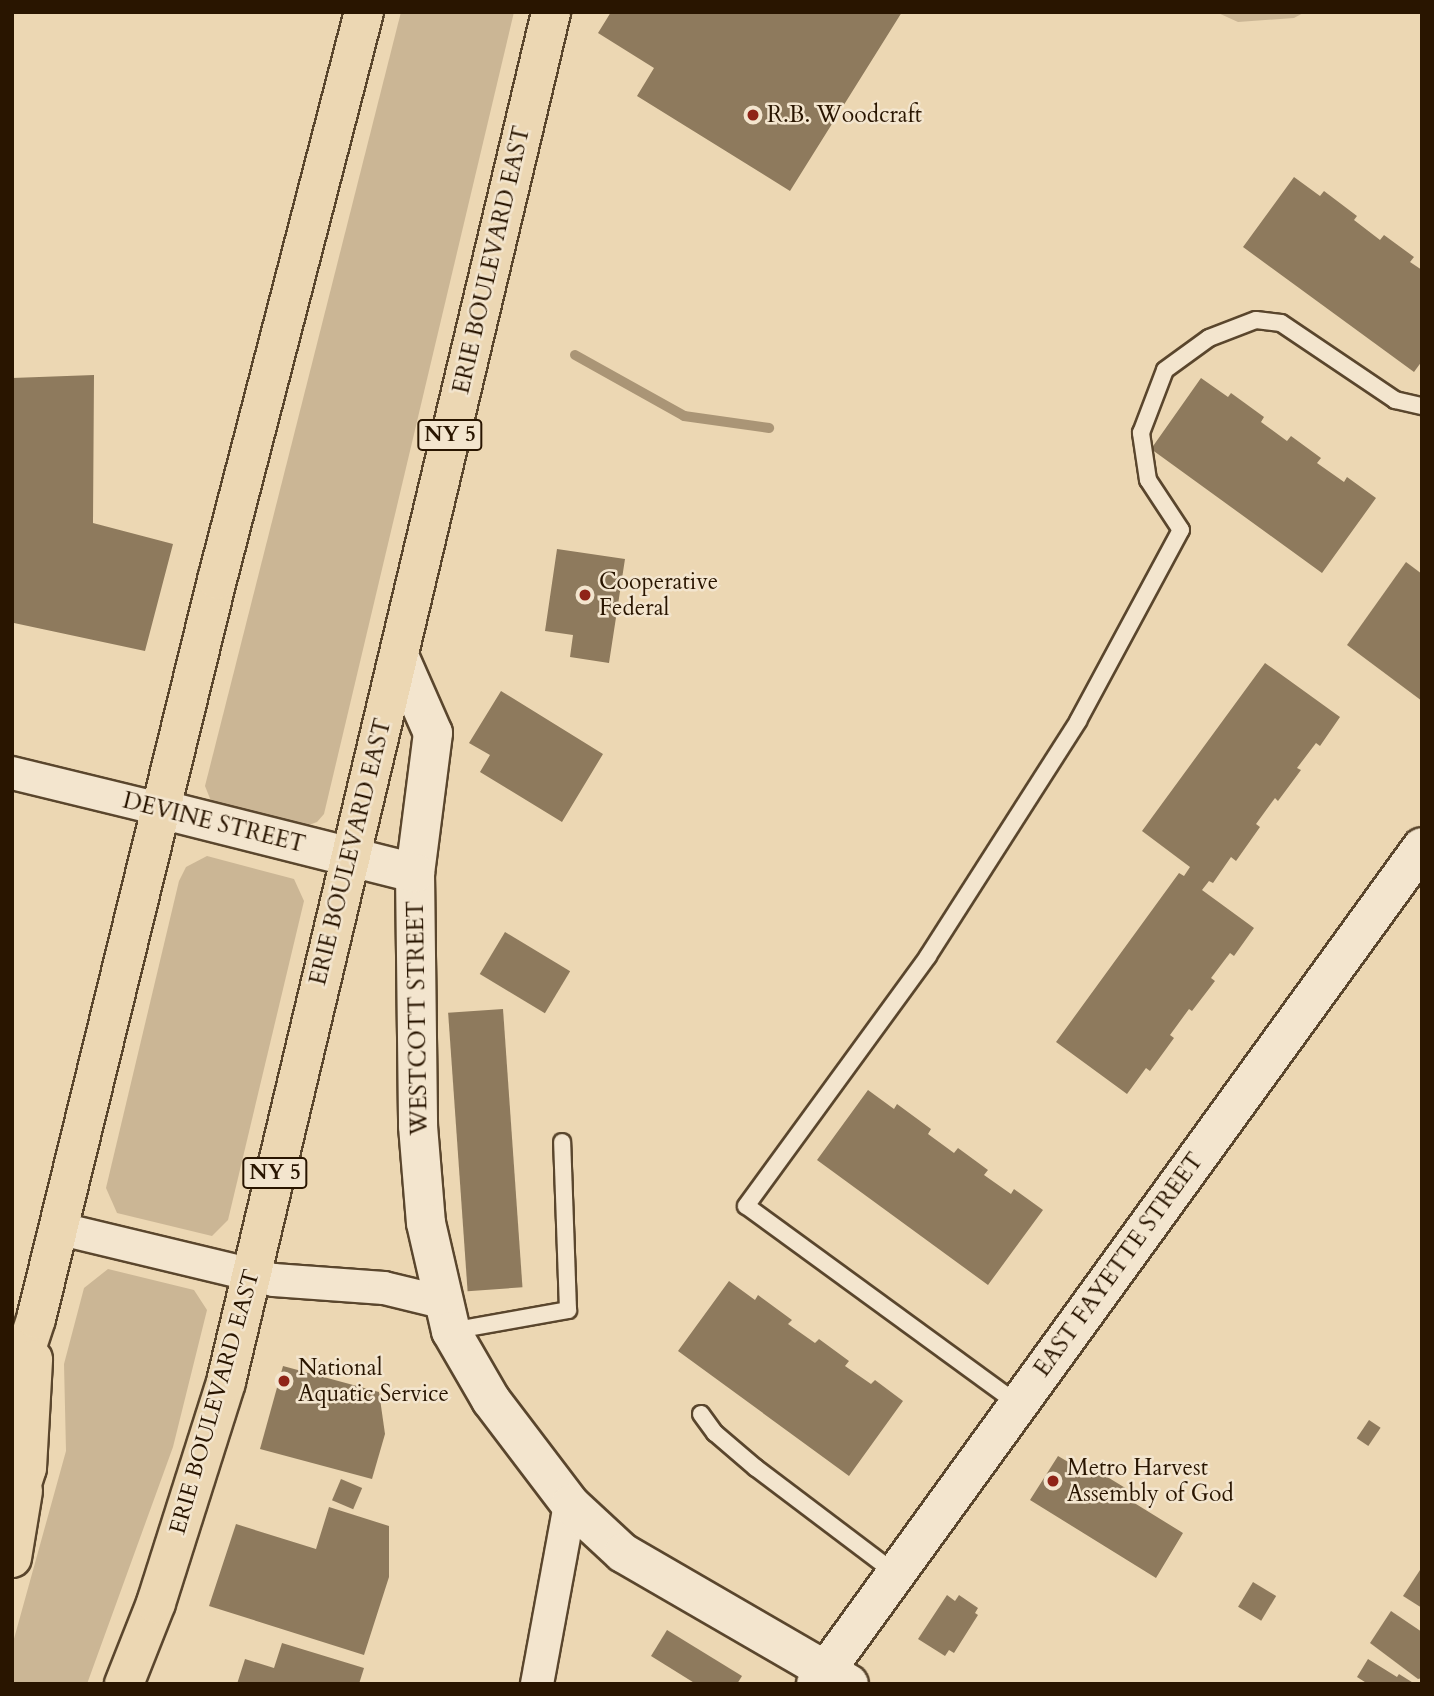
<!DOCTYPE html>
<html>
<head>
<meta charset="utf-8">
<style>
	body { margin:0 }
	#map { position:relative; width:1434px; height:1696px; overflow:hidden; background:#ecd7b3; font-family:Cardo,serif }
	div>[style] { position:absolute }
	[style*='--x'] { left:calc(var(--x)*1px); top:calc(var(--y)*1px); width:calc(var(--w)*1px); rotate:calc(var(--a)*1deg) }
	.green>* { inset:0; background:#cbb695 }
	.stream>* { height:10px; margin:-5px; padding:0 5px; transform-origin:5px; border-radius:5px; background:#aa9576 }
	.building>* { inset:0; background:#8e7a5d; transform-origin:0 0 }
	.roads { filter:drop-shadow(2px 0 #5a462d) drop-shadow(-2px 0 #5a462d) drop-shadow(0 2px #5a462d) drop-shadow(0 -2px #5a462d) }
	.lane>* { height:16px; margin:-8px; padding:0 8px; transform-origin:8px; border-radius:8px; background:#f3e5ce }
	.street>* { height:32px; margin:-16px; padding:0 16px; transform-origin:16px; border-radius:16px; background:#f3e5ce }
	.secondary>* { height:38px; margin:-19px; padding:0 19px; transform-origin:19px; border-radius:19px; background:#f3e5ce }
	.primary>* { height:38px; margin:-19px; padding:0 19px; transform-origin:19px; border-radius:19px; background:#ecd7b3 }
	.dots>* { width:19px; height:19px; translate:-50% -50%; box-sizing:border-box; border:4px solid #f3e5ce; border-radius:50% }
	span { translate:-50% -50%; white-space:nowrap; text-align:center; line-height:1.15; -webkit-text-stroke:5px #f3e5ce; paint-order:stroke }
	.shield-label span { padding:2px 5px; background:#f3e5ce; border:2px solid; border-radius:5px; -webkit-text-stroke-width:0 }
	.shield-label { font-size:21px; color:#291500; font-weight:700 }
	.poi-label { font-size:23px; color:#291500 }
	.left { translate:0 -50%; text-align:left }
	.street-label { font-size:23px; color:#291500 }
	.frame { position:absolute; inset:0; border:14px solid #291500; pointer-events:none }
</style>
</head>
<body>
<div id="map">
	<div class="green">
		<div style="clip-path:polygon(401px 12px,514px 12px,324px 814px,317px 822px,306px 826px,220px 806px,211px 801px,205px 786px)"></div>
		<div style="clip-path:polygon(1216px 12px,1305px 12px,1294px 18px,1238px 22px)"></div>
		<div style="clip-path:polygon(207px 856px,294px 879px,304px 901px,228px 1220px,212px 1236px,117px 1213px,106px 1188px,179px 881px,186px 867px)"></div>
		<div style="clip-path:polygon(108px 1269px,194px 1290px,207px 1310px,173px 1447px,87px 1684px,12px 1684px,12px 1646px,66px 1451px,64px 1364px,84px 1288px)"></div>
	</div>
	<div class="stream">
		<div style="--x:575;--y:355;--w:125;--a:29.2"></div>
		<div style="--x:684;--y:416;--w:86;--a:8"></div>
	</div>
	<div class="building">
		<div style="clip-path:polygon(611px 12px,902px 12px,790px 191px,637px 96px,654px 68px,598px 33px)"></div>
		<div style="clip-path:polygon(1294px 177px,1320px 196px,1324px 191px,1357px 216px,1354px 220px,1380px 240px,1384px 235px,1414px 257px,1410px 262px,1422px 270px,1422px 361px,1414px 372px,1243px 247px)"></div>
		<div style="clip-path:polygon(94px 375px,93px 523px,173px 544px,145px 651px,14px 623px,12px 617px,12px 378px)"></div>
		<div style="clip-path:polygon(1201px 378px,1228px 397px,1231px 393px,1264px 417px,1261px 422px,1287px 441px,1291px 436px,1321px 458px,1317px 463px,1344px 482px,1347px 477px,1376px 498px,1322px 573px,1151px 449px)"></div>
		<div style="clip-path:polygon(557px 549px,625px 559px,609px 663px,570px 657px,573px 635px,545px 631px)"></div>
		<div style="clip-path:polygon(1406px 562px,1422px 574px,1422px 701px,1347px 645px)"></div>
		<div style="clip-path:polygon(1265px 663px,1340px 717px,1320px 746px,1316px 743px,1297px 768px,1301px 770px,1278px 801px,1275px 798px,1256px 824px,1260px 827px,1236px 861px,1231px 857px,1213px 883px,1209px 881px,1202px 890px,1254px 928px,1234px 956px,1230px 953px,1211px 978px,1215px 981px,1192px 1011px,1189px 1009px,1170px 1035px,1174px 1038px,1150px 1071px,1146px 1068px,1127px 1094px,1056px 1042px,1179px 873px,1184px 876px,1190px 867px,1142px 831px)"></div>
		<div style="clip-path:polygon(501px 691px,603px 754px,562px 822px,480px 772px,490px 755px,469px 743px)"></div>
		<div style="left:505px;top:932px;width:76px;height:49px;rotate:31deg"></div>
		<div style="left:503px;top:1009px;width:279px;height:55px;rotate:86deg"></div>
		<div style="clip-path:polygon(868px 1090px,894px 1109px,897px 1104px,931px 1129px,928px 1134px,954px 1153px,958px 1148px,988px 1170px,984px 1175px,1011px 1194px,1014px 1189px,1043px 1210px,988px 1285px,817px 1160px)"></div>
		<div style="clip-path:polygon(729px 1281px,755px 1300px,758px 1295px,792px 1320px,788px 1324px,815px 1343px,819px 1339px,849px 1361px,845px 1366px,871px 1384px,875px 1380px,903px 1401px,849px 1476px,678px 1351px)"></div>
		<div style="clip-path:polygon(283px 1366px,379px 1392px,385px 1434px,372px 1479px,260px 1449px)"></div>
		<div style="left:1369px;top:1420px;width:14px;height:22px;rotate:34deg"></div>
		<div style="clip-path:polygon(1058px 1456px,1087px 1473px,1091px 1467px,1127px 1489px,1123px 1496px,1183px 1533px,1156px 1578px,1030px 1500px)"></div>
		<div style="left:341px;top:1479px;width:23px;height:23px;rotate:23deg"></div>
		<div style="clip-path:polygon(329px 1507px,389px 1526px,389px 1577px,364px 1655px,209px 1606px,236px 1524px,316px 1549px)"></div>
		<div style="clip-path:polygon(1422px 1567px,1422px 1608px,1403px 1596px)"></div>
		<div style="left:1253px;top:1582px;width:27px;height:29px;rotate:31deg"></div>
		<div style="clip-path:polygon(947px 1595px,955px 1601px,959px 1595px,978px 1608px,975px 1613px,978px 1615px,954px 1653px,949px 1650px,945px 1656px,918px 1639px)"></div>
		<div style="clip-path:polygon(1391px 1611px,1422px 1632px,1422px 1678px,1418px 1679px,1370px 1643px)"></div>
		<div style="clip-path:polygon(667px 1630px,742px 1676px,737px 1684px,696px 1684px,651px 1656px)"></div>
		<div style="clip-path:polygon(282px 1643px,364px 1668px,359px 1684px,237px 1684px,245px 1659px,274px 1668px)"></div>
		<div style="clip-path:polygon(1368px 1659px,1397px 1677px,1399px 1674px,1415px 1684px,1368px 1684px,1357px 1677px)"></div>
	</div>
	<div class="roads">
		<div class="lane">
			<div style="--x:451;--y:1331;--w:119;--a:-10.2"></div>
			<div style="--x:568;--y:1310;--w:168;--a:-92"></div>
			<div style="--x:1018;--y:1404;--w:336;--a:-143.9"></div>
			<div style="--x:746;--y:1206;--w:309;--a:-53.9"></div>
			<div style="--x:928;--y:956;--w:279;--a:-57.4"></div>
			<div style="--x:1078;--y:721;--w:217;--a:-61.7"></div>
			<div style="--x:1181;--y:530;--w:60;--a:-123.4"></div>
			<div style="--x:1148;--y:480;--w:48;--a:-98.5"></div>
			<div style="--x:1141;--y:433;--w:67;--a:-69.1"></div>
			<div style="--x:1165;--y:370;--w:54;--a:-36"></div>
			<div style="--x:1209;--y:338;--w:50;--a:-21"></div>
			<div style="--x:1256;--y:320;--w:25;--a:7"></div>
			<div style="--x:1281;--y:323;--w:138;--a:34"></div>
			<div style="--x:1395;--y:400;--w:28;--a:13"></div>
			<div style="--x:701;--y:1414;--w:24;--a:54"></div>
			<div style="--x:715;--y:1433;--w:54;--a:40.5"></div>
			<div style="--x:756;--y:1468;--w:176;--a:37.1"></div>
		</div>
		<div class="street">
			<div style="--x:12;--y:773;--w:152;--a:13.7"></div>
			<div style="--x:57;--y:1228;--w:223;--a:13.5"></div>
			<div style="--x:274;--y:1280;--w:110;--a:4.2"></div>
			<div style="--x:384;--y:1288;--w:60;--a:13.6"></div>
			<div style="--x:537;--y:1684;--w:183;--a:-79.6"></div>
		</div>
		<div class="secondary">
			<div style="--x:399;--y:656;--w:84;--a:66.2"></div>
			<div style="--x:433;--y:733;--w:141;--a:97.3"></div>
			<div style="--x:415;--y:873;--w:253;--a:89.3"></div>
			<div style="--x:418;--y:1126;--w:97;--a:85.3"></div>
			<div style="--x:426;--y:1223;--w:111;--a:77"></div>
			<div style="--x:451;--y:1331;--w:80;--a:59.9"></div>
			<div style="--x:491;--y:1400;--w:131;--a:52.8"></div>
			<div style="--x:570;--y:1504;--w:72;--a:42.8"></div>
			<div style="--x:623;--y:1553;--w:261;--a:30.1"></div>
			<div style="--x:160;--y:809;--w:263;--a:14.1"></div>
			<div style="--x:816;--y:1684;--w:1033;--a:-54.09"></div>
		</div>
		<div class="primary">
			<div style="--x:12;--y:1392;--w:77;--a:-71.8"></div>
			<div style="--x:36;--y:1319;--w:761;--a:-76.24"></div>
			<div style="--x:217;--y:580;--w:587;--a:-75.49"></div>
			<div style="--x:12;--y:1515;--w:49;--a:-72.3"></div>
			<div style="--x:27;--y:1468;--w:109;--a:-86.8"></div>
			<div style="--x:12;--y:1558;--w:68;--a:-80.7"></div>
			<div style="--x:124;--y:1684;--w:87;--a:-68.4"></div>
			<div style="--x:156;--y:1603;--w:232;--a:-72.4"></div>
			<div style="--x:226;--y:1382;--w:1408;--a:-76.65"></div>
		</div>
	</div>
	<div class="dots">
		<div style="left:753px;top:115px;background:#8f2418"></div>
		<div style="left:585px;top:595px;background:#8f2418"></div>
		<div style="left:284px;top:1381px;background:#8f2418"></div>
		<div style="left:1053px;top:1481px;background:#8f2418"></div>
	</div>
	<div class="shield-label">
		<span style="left:450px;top:435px">NY 5</span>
		<span style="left:275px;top:1173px">NY 5</span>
	</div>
	<div class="poi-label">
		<span class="left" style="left:767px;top:115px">R.B. Woodcraft</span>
		<span class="left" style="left:599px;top:595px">Cooperative<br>Federal</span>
		<span class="left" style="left:298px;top:1381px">National<br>Aquatic Service</span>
		<span class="left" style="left:1067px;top:1481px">Metro Harvest<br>Assembly of God</span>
	</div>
	<div class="street-label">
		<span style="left:492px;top:260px;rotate:-77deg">ERIE BOULEVARD EAST</span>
		<span style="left:214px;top:823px;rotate:14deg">DEVINE STREET</span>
		<span style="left:351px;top:852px;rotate:-76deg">ERIE BOULEVARD EAST</span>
		<span style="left:418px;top:1018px;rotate:-91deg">WESTCOTT STREET</span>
		<span style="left:1119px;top:1265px;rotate:-54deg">EAST FAYETTE STREET</span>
		<span style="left:215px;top:1402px;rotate:-74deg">ERIE BOULEVARD EAST</span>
	</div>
	<div class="frame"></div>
</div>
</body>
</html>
